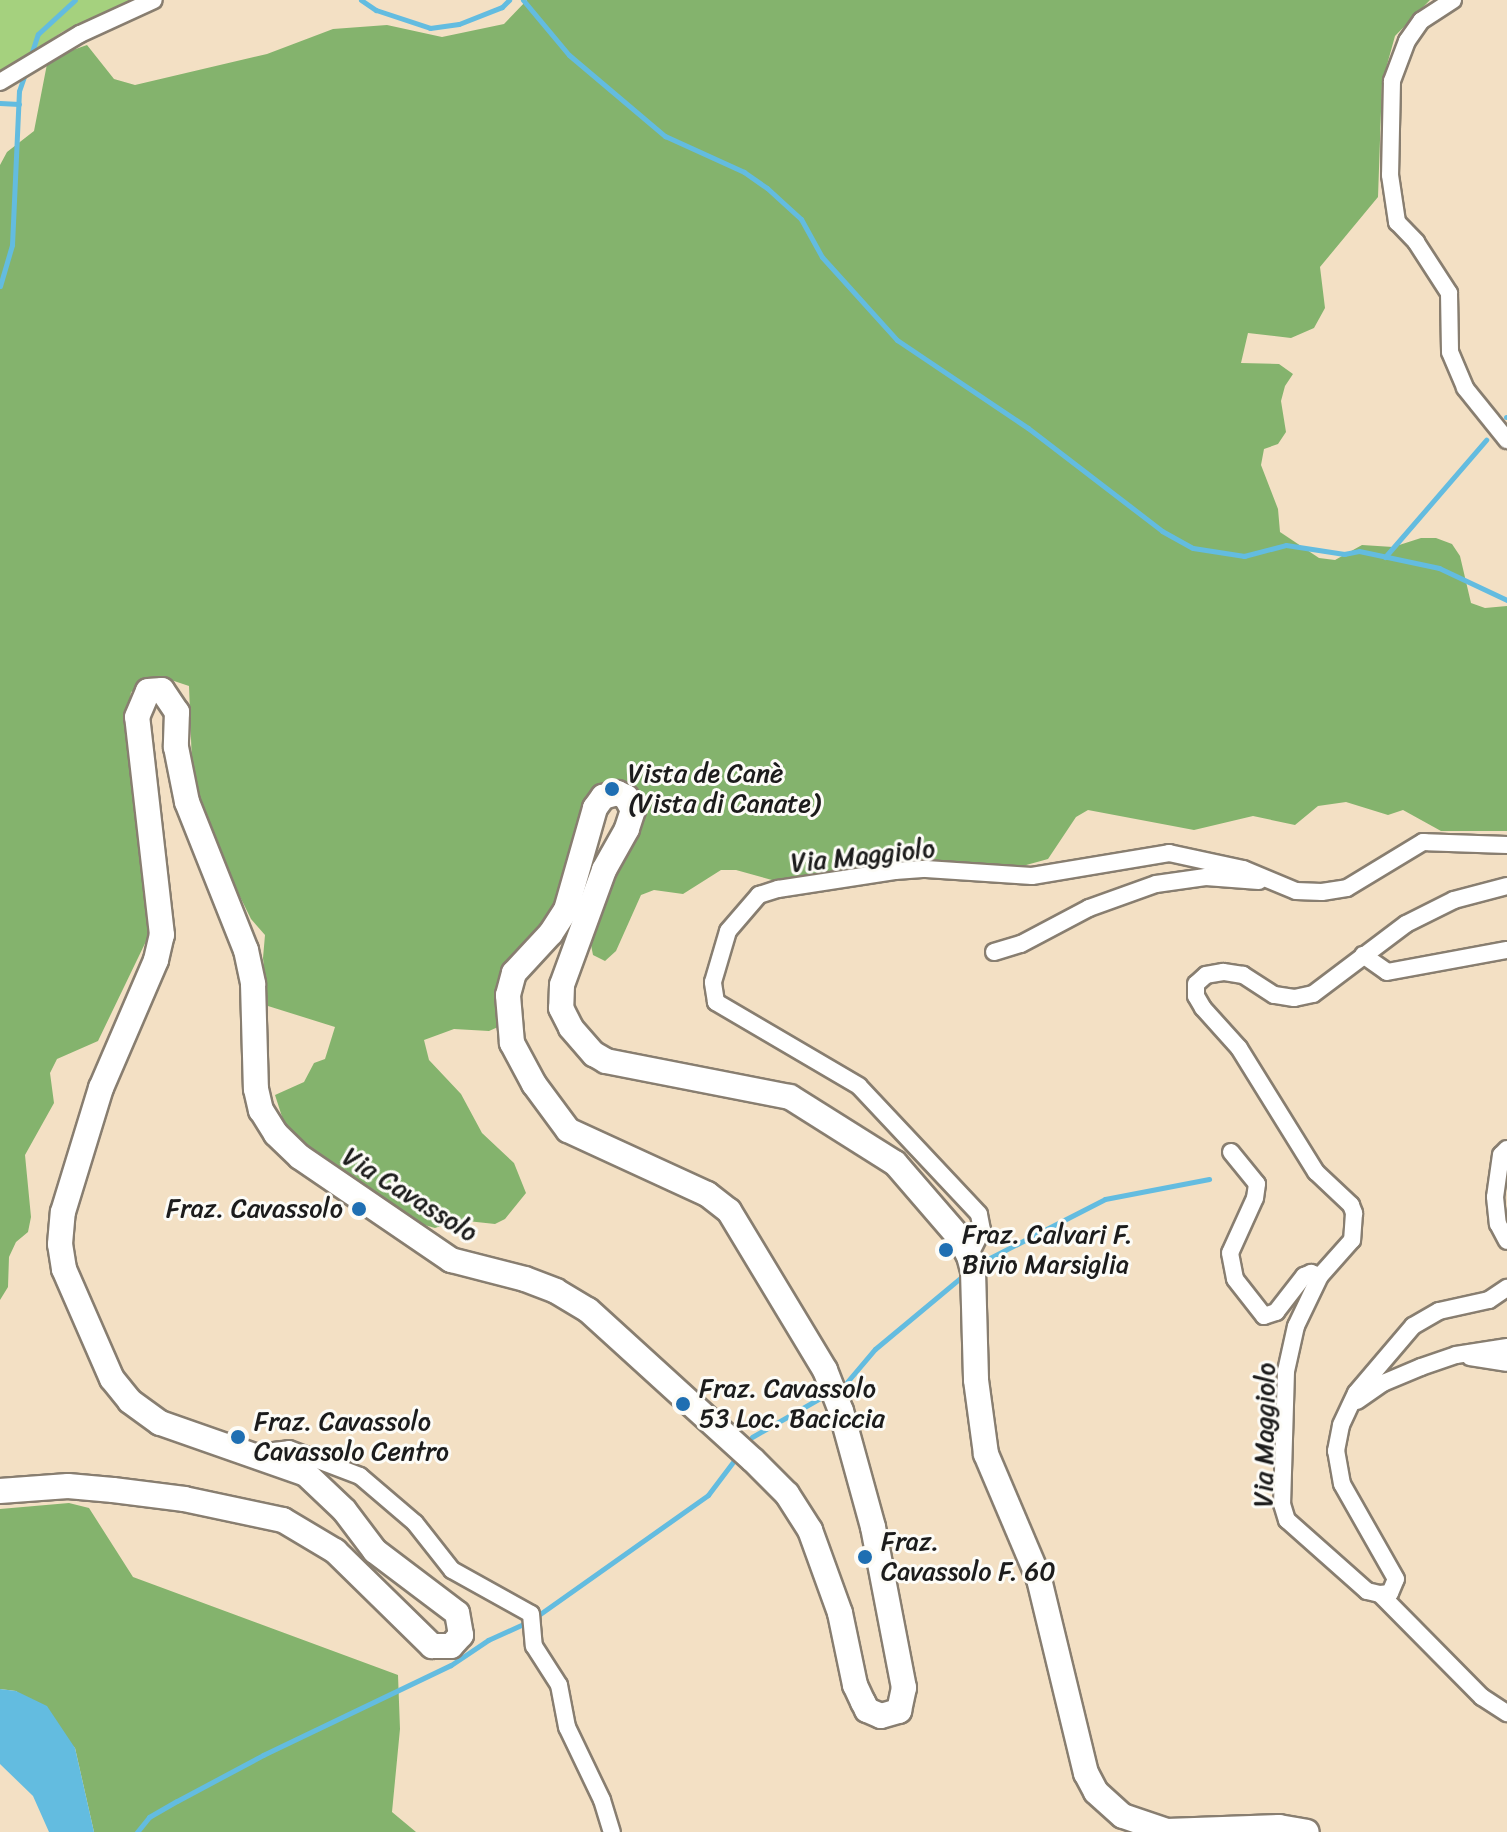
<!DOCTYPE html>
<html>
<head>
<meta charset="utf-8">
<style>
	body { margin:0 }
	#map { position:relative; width:1507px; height:1832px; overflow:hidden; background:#f3e0c4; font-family:Sriracha,sans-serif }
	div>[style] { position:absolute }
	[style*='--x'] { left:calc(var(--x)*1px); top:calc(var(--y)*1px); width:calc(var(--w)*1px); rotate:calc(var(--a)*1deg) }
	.green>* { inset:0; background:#a5d17e }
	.forest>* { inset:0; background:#84b36d }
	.water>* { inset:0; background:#63bce0 }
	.stream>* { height:5px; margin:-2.5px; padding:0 2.5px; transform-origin:2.5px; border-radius:2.5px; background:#63bce0 }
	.roads { filter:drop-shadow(2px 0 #887e70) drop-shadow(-2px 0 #887e70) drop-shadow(0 2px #887e70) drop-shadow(0 -2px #887e70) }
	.street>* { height:16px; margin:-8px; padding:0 8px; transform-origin:8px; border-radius:8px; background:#fff }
	.secondary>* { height:24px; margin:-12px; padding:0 12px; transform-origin:12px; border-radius:12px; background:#fff }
	.dots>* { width:22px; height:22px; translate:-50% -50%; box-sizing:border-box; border:4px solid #fdfcf7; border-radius:50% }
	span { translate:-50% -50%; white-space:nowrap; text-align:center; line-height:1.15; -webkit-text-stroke:6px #fdfcf7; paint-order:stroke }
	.poi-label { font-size:26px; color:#1c1c1c }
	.left { translate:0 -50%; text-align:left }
	.right { translate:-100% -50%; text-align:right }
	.street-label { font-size:26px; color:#1c1c1c }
</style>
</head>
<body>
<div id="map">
	<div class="green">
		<div style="clip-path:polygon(0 0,130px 0,62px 32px,0 75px)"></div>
	</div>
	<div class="forest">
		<div style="clip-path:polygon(527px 0,1430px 0,1395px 36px,1382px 83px,1378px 197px,1320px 267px,1325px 308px,1314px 328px,1291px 338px,1248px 333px,1241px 363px,1279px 364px,1293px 374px,1285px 386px,1281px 401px,1286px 432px,1278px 444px,1264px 449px,1261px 465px,1278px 509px,1280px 532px,1319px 558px,1335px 560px,1362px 545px,1393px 547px,1421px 538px,1436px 538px,1452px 544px,1460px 556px,1471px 603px,1485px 608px,1507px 606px,1507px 831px,1441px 831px,1403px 810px,1388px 815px,1346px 802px,1318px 806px,1295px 825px,1253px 816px,1194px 830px,1088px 810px,1076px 817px,1048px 859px,1019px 867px,779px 882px,736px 870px,721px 870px,683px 894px,654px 890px,641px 895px,616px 951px,605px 961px,593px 955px,590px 940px,626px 854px,648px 812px,643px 798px,632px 788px,606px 782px,597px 789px,551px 917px,509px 960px,499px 992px,498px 1027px,489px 1031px,454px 1029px,424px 1040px,429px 1060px,461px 1094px,482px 1133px,514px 1163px,526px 1193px,505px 1219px,495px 1224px,458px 1220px,435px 1228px,414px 1222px,321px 1161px,285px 1126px,275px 1095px,304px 1082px,314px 1063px,325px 1059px,335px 1027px,268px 1006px,263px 958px,265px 935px,251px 919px,208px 832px,193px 791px,189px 686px,159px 676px,131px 692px,125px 731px,149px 890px,150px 933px,98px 1041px,57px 1059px,50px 1073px,54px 1103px,25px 1155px,31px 1217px,28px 1232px,16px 1242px,9px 1257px,8px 1287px,0 1300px,0 165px,7px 152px,34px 131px,47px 64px,56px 56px,87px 45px,114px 79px,135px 85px,267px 54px,333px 29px,387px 25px,442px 37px,504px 24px)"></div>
		<div style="clip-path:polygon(69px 1503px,89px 1508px,133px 1577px,398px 1675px,400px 1729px,392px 1812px,416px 1832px,94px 1832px,75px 1748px,16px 1691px,0 1689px,0 1509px)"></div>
	</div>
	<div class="water">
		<div style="clip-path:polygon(0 1689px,16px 1691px,47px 1706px,75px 1748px,94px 1832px,49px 1832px,33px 1796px,0 1764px)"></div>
	</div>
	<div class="stream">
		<div style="--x:361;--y:0;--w:18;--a:34"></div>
		<div style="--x:376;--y:10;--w:57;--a:18.4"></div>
		<div style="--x:430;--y:28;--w:29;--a:-8"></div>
		<div style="--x:459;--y:24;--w:46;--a:-21.6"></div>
		<div style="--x:502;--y:7;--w:10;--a:-45"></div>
		<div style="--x:523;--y:0;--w:72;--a:50.1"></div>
		<div style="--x:569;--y:55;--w:126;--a:40.2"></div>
		<div style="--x:665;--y:136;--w:87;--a:24.5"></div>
		<div style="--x:744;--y:172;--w:28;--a:35"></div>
		<div style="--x:767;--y:188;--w:46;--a:42.4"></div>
		<div style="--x:801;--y:219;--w:43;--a:61.1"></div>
		<div style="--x:822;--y:257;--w:112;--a:47.9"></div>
		<div style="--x:897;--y:340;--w:158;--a:33.9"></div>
		<div style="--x:1028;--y:428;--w:169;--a:37.5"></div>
		<div style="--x:1162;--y:531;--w:35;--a:29"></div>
		<div style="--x:1193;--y:548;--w:52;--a:8.9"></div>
		<div style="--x:1244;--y:556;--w:43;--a:-14.7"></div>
		<div style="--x:1286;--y:545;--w:59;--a:8.8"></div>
		<div style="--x:1344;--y:554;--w:15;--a:-11"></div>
		<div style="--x:1359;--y:551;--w:82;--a:12"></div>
		<div style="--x:1439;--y:568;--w:75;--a:25.2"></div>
		<div style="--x:30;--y:58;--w:25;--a:-72"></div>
		<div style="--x:38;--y:34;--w:50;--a:-42.6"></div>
		<div style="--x:0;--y:103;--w:19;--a:3"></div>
		<div style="--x:0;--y:286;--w:43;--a:-73.7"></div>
		<div style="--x:12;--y:245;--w:154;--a:-87.4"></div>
		<div style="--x:19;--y:91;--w:21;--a:-71"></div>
		<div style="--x:1506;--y:417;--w:1;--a:0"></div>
		<div style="--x:1385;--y:557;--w:155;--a:-49.2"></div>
		<div style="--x:980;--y:1263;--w:140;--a:-27.1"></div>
		<div style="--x:1105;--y:1199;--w:106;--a:-10.9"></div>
		<div style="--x:847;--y:1382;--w:43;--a:-49.7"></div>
		<div style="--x:875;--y:1349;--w:117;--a:-39.8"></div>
		<div style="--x:752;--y:1437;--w:78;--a:-29.8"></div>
		<div style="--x:540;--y:1614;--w:206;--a:-35.3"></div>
		<div style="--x:708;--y:1495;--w:41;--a:-52.9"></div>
		<div style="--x:137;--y:1832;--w:19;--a:-51"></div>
		<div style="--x:149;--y:1817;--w:32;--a:-30"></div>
		<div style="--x:177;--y:1801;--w:98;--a:-28.1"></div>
		<div style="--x:263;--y:1755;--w:208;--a:-25.6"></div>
		<div style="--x:451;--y:1665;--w:45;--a:-34"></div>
		<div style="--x:488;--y:1640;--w:46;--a:-24.3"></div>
	</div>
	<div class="roads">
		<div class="street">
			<div style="--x:1453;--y:0;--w:38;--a:147"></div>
			<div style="--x:1421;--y:21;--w:24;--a:125"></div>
			<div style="--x:1407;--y:41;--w:43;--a:110.6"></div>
			<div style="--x:1392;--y:81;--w:94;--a:91.2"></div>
			<div style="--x:1390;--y:175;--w:48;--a:81.5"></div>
			<div style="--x:1397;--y:222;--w:28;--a:46"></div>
			<div style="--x:1416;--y:242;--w:61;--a:57.1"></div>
			<div style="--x:1449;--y:293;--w:59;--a:89"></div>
			<div style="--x:1450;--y:352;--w:39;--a:67"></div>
			<div style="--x:1465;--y:388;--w:67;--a:51.1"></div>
			<div style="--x:0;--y:82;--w:93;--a:-31"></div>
			<div style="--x:80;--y:34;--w:81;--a:-24.7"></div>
			<div style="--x:1507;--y:886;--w:55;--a:165.2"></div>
			<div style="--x:1454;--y:900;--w:54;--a:153.4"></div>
			<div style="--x:1406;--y:924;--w:116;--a:143"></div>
			<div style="--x:1313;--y:994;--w:19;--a:168"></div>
			<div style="--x:1294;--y:998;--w:20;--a:-171"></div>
			<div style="--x:1274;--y:995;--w:37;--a:-147"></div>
			<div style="--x:1243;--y:975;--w:20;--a:-171"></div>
			<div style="--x:1223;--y:972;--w:17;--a:170"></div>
			<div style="--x:1206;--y:975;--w:13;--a:138"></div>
			<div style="--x:1196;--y:984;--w:12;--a:90"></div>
			<div style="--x:1196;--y:996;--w:14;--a:60"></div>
			<div style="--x:1203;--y:1008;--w:54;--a:48"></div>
			<div style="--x:1239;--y:1048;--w:146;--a:58.2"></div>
			<div style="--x:1316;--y:1172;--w:48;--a:43.3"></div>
			<div style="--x:1351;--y:1205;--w:9;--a:69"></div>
			<div style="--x:1354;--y:1213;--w:27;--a:94"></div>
			<div style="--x:1352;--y:1240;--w:48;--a:131.6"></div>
			<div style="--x:1320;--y:1276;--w:55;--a:115.6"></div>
			<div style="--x:1296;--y:1326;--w:46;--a:102.5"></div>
			<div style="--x:1286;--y:1371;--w:133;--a:91.7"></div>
			<div style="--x:1282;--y:1504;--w:17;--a:73"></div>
			<div style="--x:1287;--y:1520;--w:107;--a:41.6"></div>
			<div style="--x:1367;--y:1591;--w:13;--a:13"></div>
			<div style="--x:1380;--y:1594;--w:145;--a:45.3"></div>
			<div style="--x:1482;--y:1697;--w:30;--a:33"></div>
			<div style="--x:994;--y:952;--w:28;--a:-17"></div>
			<div style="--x:1021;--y:944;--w:77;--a:-27.9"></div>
			<div style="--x:1089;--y:908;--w:71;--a:-19.7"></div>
			<div style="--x:1156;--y:884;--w:50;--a:-8"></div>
			<div style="--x:1206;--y:877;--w:53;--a:4.3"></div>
			<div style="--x:1363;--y:955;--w:29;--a:35"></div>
			<div style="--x:1387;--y:972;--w:122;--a:-10.4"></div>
			<div style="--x:1507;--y:1149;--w:8;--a:135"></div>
			<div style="--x:1501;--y:1155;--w:42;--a:98.1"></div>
			<div style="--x:1495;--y:1197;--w:27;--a:84"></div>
			<div style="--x:1498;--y:1224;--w:19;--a:62"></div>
			<div style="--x:1231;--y:1152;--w:41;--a:50.9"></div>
			<div style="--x:1257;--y:1184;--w:14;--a:98"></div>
			<div style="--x:1255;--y:1198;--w:60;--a:114.4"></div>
			<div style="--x:1230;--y:1253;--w:26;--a:79"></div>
			<div style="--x:1235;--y:1279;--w:47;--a:51.9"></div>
			<div style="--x:1264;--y:1316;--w:13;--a:-18"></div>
			<div style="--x:1276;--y:1312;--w:46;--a:-52.1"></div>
			<div style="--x:1304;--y:1276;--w:8;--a:-23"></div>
			<div style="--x:1311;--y:1273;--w:9;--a:18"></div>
			<div style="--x:969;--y:1256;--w:29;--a:-63"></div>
			<div style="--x:982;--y:1230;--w:16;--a:-101"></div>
			<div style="--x:979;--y:1214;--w:175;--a:-133.2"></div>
			<div style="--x:859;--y:1086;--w:166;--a:-149.6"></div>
			<div style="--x:716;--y:1002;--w:20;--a:-99"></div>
			<div style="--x:713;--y:982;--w:53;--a:-73.6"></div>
			<div style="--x:728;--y:931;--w:48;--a:-49.3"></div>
			<div style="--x:759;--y:895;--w:20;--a:-18"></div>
			<div style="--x:778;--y:889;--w:118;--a:-8.7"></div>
			<div style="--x:895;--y:871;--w:31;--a:-4"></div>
			<div style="--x:926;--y:869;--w:106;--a:3.8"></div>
			<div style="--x:1032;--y:876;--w:139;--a:-9.5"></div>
			<div style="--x:1169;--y:853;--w:76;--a:12.2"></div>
			<div style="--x:1243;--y:869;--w:57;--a:22.5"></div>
			<div style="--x:1296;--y:891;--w:26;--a:2"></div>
			<div style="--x:1322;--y:892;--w:25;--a:-9"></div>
			<div style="--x:1347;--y:888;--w:89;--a:-31.2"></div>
			<div style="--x:1423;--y:842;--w:84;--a:2"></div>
			<div style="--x:1470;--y:1357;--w:37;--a:9"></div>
			<div style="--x:1357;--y:1401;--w:32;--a:-35"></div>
			<div style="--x:1383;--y:1383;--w:41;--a:-22.8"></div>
			<div style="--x:1421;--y:1367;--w:37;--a:-19"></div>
			<div style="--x:1456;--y:1355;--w:52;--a:-8.9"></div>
			<div style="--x:261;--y:1457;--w:6;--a:-51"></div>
			<div style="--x:265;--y:1452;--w:24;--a:-7"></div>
			<div style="--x:289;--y:1449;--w:76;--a:20.8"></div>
			<div style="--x:360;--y:1476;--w:72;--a:40.5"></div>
			<div style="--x:415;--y:1523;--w:60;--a:51.8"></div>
			<div style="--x:452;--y:1570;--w:90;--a:29.1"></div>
			<div style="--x:531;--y:1614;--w:32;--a:85"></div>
			<div style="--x:534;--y:1646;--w:46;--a:57.3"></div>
			<div style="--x:559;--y:1685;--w:43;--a:79.2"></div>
			<div style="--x:567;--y:1727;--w:81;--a:64.4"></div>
			<div style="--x:602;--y:1800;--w:34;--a:73"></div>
			<div style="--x:1380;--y:1594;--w:10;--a:-6"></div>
			<div style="--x:1390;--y:1593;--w:15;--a:-67"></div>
			<div style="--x:1396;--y:1579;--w:109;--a:-119.6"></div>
			<div style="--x:1342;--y:1484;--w:34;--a:-100"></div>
			<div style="--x:1336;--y:1451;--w:26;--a:-79"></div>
			<div style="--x:1341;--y:1425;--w:35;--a:-65"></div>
			<div style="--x:1356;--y:1393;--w:88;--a:-49.6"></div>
			<div style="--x:1413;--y:1326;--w:30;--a:-30"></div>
			<div style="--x:1439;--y:1311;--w:51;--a:-12.4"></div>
			<div style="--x:1489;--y:1300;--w:22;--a:-34"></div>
		</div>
		<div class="secondary">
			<div style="--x:0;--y:1491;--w:68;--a:-4.2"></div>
			<div style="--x:68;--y:1486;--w:45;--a:5.1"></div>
			<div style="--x:113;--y:1490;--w:72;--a:7.2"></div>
			<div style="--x:184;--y:1499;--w:101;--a:12"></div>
			<div style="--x:283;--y:1520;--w:61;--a:30.8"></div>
			<div style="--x:335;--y:1551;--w:136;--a:44.4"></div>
			<div style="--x:432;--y:1646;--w:19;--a:0"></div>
			<div style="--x:451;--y:1646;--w:15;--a:-48"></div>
			<div style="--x:461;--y:1635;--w:22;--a:-100"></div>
			<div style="--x:457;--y:1613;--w:103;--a:-142.9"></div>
			<div style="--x:375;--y:1551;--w:51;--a:-127.1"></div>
			<div style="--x:344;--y:1510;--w:52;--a:-136.5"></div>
			<div style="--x:306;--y:1474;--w:155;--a:-160.7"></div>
			<div style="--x:160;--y:1423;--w:37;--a:-144"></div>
			<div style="--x:130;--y:1401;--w:28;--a:-129"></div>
			<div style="--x:112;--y:1379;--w:120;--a:-113.6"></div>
			<div style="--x:64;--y:1269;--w:25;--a:-99"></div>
			<div style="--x:60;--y:1244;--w:32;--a:-85"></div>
			<div style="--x:63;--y:1212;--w:130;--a:-73"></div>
			<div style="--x:101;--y:1088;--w:139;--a:-66.7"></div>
			<div style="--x:156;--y:960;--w:26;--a:-77"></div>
			<div style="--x:162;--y:935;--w:219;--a:-96.5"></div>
			<div style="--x:137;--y:717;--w:28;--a:-67"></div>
			<div style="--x:148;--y:691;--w:14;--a:-4"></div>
			<div style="--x:162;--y:690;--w:27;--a:56"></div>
			<div style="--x:177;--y:712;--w:35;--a:92"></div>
			<div style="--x:176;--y:747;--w:56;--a:78.7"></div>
			<div style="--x:187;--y:802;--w:159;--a:68.3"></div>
			<div style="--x:246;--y:950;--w:35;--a:78"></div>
			<div style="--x:253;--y:984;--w:105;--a:88.4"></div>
			<div style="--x:256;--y:1089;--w:22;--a:77"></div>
			<div style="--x:261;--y:1110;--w:28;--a:58"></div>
			<div style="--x:276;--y:1134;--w:33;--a:44"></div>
			<div style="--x:300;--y:1157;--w:183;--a:34.3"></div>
			<div style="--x:451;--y:1260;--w:76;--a:14.4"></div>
			<div style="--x:525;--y:1279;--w:33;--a:21"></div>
			<div style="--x:556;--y:1291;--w:37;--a:31"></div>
			<div style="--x:588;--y:1310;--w:223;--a:42.3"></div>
			<div style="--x:753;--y:1460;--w:48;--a:45"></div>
			<div style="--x:787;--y:1494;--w:43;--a:57.4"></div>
			<div style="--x:810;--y:1530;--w:88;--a:70.1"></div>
			<div style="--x:840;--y:1613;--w:74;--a:78.2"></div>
			<div style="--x:855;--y:1685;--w:19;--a:65"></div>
			<div style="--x:863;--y:1702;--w:9;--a:63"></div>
			<div style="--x:867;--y:1710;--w:15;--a:23"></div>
			<div style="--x:881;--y:1716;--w:19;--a:-16"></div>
			<div style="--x:899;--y:1711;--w:24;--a:-78"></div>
			<div style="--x:904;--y:1688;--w:164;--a:-100.9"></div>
			<div style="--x:873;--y:1527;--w:120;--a:-105.4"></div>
			<div style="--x:841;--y:1411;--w:44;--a:-111.3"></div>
			<div style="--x:825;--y:1370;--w:186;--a:-121.1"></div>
			<div style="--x:729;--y:1211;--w:28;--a:-142"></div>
			<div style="--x:707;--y:1194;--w:153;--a:-155.3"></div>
			<div style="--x:568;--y:1130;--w:57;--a:-126.5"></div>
			<div style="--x:534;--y:1084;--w:47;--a:-118.2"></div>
			<div style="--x:512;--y:1043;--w:48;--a:-94.8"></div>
			<div style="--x:508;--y:995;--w:23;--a:-75"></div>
			<div style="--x:514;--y:973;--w:54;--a:-47.2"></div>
			<div style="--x:551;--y:933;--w:27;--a:-57"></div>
			<div style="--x:566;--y:910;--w:106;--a:-74.1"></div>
			<div style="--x:595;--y:808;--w:14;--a:-54"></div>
			<div style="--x:603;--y:797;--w:15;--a:-16"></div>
			<div style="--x:617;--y:793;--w:10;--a:24"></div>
			<div style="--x:626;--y:797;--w:15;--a:62"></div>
			<div style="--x:633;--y:810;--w:20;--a:108"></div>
			<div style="--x:627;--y:829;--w:47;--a:119.3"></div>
			<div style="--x:604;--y:870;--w:122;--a:110.1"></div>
			<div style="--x:562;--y:985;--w:23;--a:92"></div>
			<div style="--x:561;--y:1008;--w:22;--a:63"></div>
			<div style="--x:571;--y:1028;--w:35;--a:49"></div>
			<div style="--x:594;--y:1054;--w:14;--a:30"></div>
			<div style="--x:606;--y:1061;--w:187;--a:11.1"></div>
			<div style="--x:790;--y:1097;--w:124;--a:32.2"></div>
			<div style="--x:895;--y:1163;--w:96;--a:49.2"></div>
			<div style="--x:958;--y:1236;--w:23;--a:61"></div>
			<div style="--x:969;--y:1256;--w:16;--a:75"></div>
			<div style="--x:973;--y:1271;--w:109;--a:88.4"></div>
			<div style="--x:976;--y:1380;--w:75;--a:82.3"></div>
			<div style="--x:986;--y:1454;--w:136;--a:67"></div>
			<div style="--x:1039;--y:1579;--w:200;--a:76.4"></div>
			<div style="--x:1086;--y:1773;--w:21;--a:62"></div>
			<div style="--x:1096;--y:1792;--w:36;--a:42"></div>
			<div style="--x:1123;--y:1816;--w:46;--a:18.8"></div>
			<div style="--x:1167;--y:1831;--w:112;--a:-2"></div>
			<div style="--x:1279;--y:1827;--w:28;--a:10"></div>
		</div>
	</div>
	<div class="dots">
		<div style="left:612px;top:789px;background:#1f6fb2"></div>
		<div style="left:359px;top:1209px;background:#1f6fb2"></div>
		<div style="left:946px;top:1250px;background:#1f6fb2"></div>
		<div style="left:683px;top:1404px;background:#1f6fb2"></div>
		<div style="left:238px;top:1437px;background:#1f6fb2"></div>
		<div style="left:865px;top:1557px;background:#1f6fb2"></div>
	</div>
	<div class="poi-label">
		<span class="left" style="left:628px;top:789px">Vista de Canè<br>(Vista di Canate)</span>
		<span class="right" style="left:343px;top:1209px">Fraz. Cavassolo</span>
		<span class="left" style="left:962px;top:1250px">Fraz. Calvari F.<br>Bivio Marsiglia</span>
		<span class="left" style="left:699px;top:1404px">Fraz. Cavassolo<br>53 Loc. Baciccia</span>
		<span class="left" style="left:254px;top:1437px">Fraz. Cavassolo<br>Cavassolo Centro</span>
		<span class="left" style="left:881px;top:1557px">Fraz.<br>Cavassolo F. 60</span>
	</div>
	<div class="street-label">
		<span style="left:863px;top:856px;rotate:-6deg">Via Maggiolo</span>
		<span style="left:410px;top:1195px;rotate:32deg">Via Cavassolo</span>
		<span style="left:1265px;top:1435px;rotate:-89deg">Via Maggiolo</span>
	</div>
</div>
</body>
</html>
